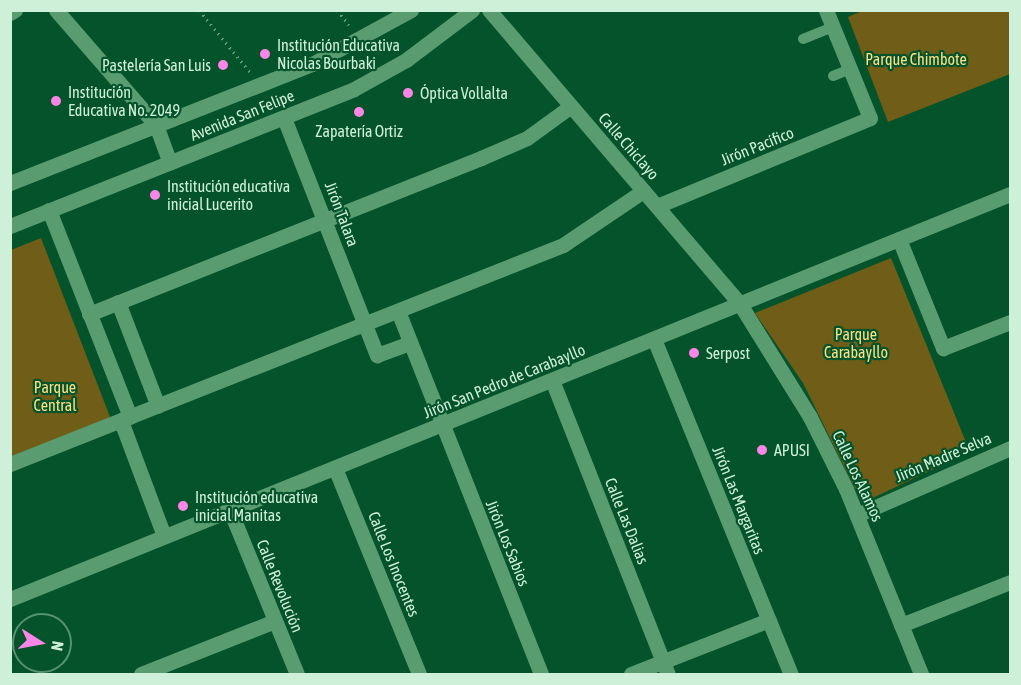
<!DOCTYPE html>
<html>
<head>
<meta charset="utf-8">
<style>
	body { margin:0 }
	#map { position:relative; width:1021px; height:685px; overflow:hidden; background:#05532b; font-family:"Asap Condensed",sans-serif }
	div>[style] { position:absolute }
	[style*='--x'] { left:calc(var(--x)*1px); top:calc(var(--y)*1px); width:calc(var(--w)*1px); rotate:calc(var(--a)*1deg) }
	.green>* { inset:0; background:#6f5d18 }
	.path>* { height:3px; margin-top:-1.5px; transform-origin:0; background:repeating-linear-gradient(90deg,#619b7a 0 1.5px,transparent 0 6px) }
	.lane>* { height:10px; margin:-5px; padding:0 5px; transform-origin:5px; border-radius:5px; background:#599c70 }
	.street>* { height:15px; margin:-7.5px; padding:0 7.5px; transform-origin:7.5px; border-radius:7.5px; background:#599c70 }
	.secondary>* { height:15px; margin:-7.5px; padding:0 7.5px; transform-origin:7.5px; border-radius:7.5px; background:#599c70 }
	.dots>* { width:16px; height:16px; translate:-50% -50%; box-sizing:border-box; border:3px solid #05532b; border-radius:50% }
	span { translate:-50% -50%; white-space:nowrap; text-align:center; line-height:1.15; -webkit-text-stroke:4.5px #05532b; paint-order:stroke }
	.poi-label { font-size:16px; color:#cff0d8 }
	.left { translate:0 -50%; text-align:left }
	.right { translate:-100% -50%; text-align:right }
	.park-label { font-size:16px; color:#fbe085 }
	.street-label { font-size:16px; color:#cff0d8 }
	.frame { position:absolute; inset:0; border:12px solid #cff0d8; pointer-events:none }
	.north { position:absolute; left:12px; top:613px; width:60px; height:60px; box-sizing:border-box; background:#05532b; border:2px solid #569270; border-radius:50%; rotate:101deg; font-size:16px; font-weight:700; line-height:24px; text-align:center; color:#cff0d8 }
	.north::after { content:''; display:block; margin:auto; width:21px; height:27px; background:#fa87e7; clip-path:polygon(50% 0,100% 100%,50% 72%,0 100%) }
</style>
</head>
<body>
<div id="map">
	<div class="green">
		<div style="clip-path:polygon(864px 10px,1010px 11px,1010px 74px,888px 122px,848px 17px)"></div>
		<div style="clip-path:polygon(41px 238px,112px 422px,11px 462px,11px 250px)"></div>
		<div style="clip-path:polygon(891px 258px,970px 452px,862px 503px,803px 383px,755px 313px)"></div>
	</div>
	<div class="path">
		<div style="--x:199;--y:10;--w:80;--a:50.6"></div>
		<div style="--x:337;--y:10;--w:19;--a:51"></div>
	</div>
	<div class="lane">
		<div style="--x:803;--y:39;--w:32;--a:-22"></div>
		<div style="--x:833;--y:76;--w:18;--a:-22"></div>
	</div>
	<div class="street">
		<div style="--x:56;--y:10;--w:152;--a:49"></div>
		<div style="--x:156;--y:125;--w:40;--a:69.8"></div>
		<div style="--x:489;--y:10;--w:387;--a:49.5"></div>
		<div style="--x:740;--y:304;--w:133;--a:58.2"></div>
		<div style="--x:810;--y:417;--w:80;--a:63.4"></div>
		<div style="--x:846;--y:489;--w:200;--a:67.9"></div>
		<div style="--x:10;--y:13;--w:6;--a:-31"></div>
		<div style="--x:284;--y:118;--w:255;--a:68.6"></div>
		<div style="--x:377;--y:355;--w:35;--a:-20"></div>
		<div style="--x:657;--y:206;--w:230;--a:-22.4"></div>
		<div style="--x:870;--y:118;--w:117;--a:-112.2"></div>
		<div style="--x:49;--y:210;--w:222;--a:68.6"></div>
		<div style="--x:899;--y:239;--w:118;--a:68"></div>
		<div style="--x:943;--y:348;--w:72;--a:-21.2"></div>
		<div style="--x:118;--y:302;--w:111;--a:69"></div>
		<div style="--x:398;--y:311;--w:390;--a:68.5"></div>
		<div style="--x:89;--y:314;--w:422;--a:-21.7"></div>
		<div style="--x:481;--y:158;--w:50;--a:-23.5"></div>
		<div style="--x:527;--y:138;--w:54;--a:-36"></div>
		<div style="--x:654;--y:339;--w:362;--a:67.8"></div>
		<div style="--x:552;--y:380;--w:316;--a:68.5"></div>
		<div style="--x:121;--y:421;--w:123;--a:69.5"></div>
		<div style="--x:10;--y:464;--w:595;--a:-21.6"></div>
		<div style="--x:563;--y:245;--w:97;--a:-34"></div>
		<div style="--x:335;--y:468;--w:222;--a:67.8"></div>
		<div style="--x:230;--y:510;--w:177;--a:67.8"></div>
		<div style="--x:857;--y:515;--w:167;--a:-23.6"></div>
		<div style="--x:10;--y:599;--w:1079;--a:-22.05"></div>
		<div style="--x:901;--y:625;--w:117;--a:-21.5"></div>
		<div style="--x:141;--y:674;--w:144;--a:-21.6"></div>
		<div style="--x:631;--y:674;--w:148;--a:-21.4"></div>
	</div>
	<div class="secondary">
		<div style="--x:10;--y:183;--w:325;--a:-21.5"></div>
		<div style="--x:312;--y:64;--w:113;--a:-28.6"></div>
		<div style="--x:10;--y:226;--w:370;--a:-21.7"></div>
		<div style="--x:354;--y:89;--w:60;--a:-29.1"></div>
		<div style="--x:406;--y:60;--w:83;--a:-37.1"></div>
	</div>
	<div class="dots">
		<div style="left:265px;top:54px;background:#fa87e7"></div>
		<div style="left:223px;top:65px;background:#fa87e7"></div>
		<div style="left:408px;top:93px;background:#fa87e7"></div>
		<div style="left:56px;top:101px;background:#fa87e7"></div>
		<div style="left:359px;top:112px;background:#fa87e7"></div>
		<div style="left:155px;top:195px;background:#fa87e7"></div>
		<div style="left:694px;top:353px;background:#fa87e7"></div>
		<div style="left:762px;top:450px;background:#fa87e7"></div>
		<div style="left:183px;top:506px;background:#fa87e7"></div>
	</div>
	<div class="poi-label">
		<span class="left" style="left:277px;top:54px">Institución Educativa<br>Nicolas Bourbaki</span>
		<span class="right" style="left:211px;top:65px">Pastelería San Luis</span>
		<span class="left" style="left:68px;top:101px">Institución<br>Educativa No. 2049</span>
		<span class="left" style="left:420px;top:93px">Óptica Vollalta</span>
		<span style="left:359px;top:131px">Zapatería Ortiz</span>
		<span class="left" style="left:167px;top:195px">Institución educativa<br>inicial Lucerito</span>
		<span class="left" style="left:706px;top:353px">Serpost</span>
		<span class="left" style="left:774px;top:450px">APUSI</span>
		<span class="left" style="left:195px;top:506px">Institución educativa<br>inicial Manitas</span>
	</div>
	<div class="park-label">
		<span style="left:916px;top:59px">Parque Chimbote</span>
		<span style="left:856px;top:343px">Parque<br>Carabayllo</span>
		<span style="left:55px;top:396px">Parque<br>Central</span>
	</div>
	<div class="street-label">
		<span style="left:242px;top:115px;rotate:-22deg">Avenida San Felipe</span>
		<span style="left:629px;top:146px;rotate:49deg">Calle Chiclayo</span>
		<span style="left:757px;top:146px;rotate:-22deg">Jirón Pacífico</span>
		<span style="left:342px;top:214px;rotate:69deg">Jirón Talara</span>
		<span style="left:504px;top:381px;rotate:-22deg">Jirón San Pedro de Carabayllo</span>
		<span style="left:943px;top:457px;rotate:-23deg">Jirón Madre Selva</span>
		<span style="left:858px;top:476px;rotate:65deg">Calle Los Alamos</span>
		<span style="left:739px;top:500px;rotate:68deg">Jirón Las Margaritas</span>
		<span style="left:627px;top:521px;rotate:68deg">Calle Las Dalias</span>
		<span style="left:508px;top:543px;rotate:68deg">Jirón Los Sabios</span>
		<span style="left:394px;top:564px;rotate:68deg">Calle Los Inocentes</span>
		<span style="left:280px;top:586px;rotate:68deg">Calle Revolución</span>
	</div>
	<div class="frame"></div>
	<div class="north">N</div>
</div>
</body>
</html>
